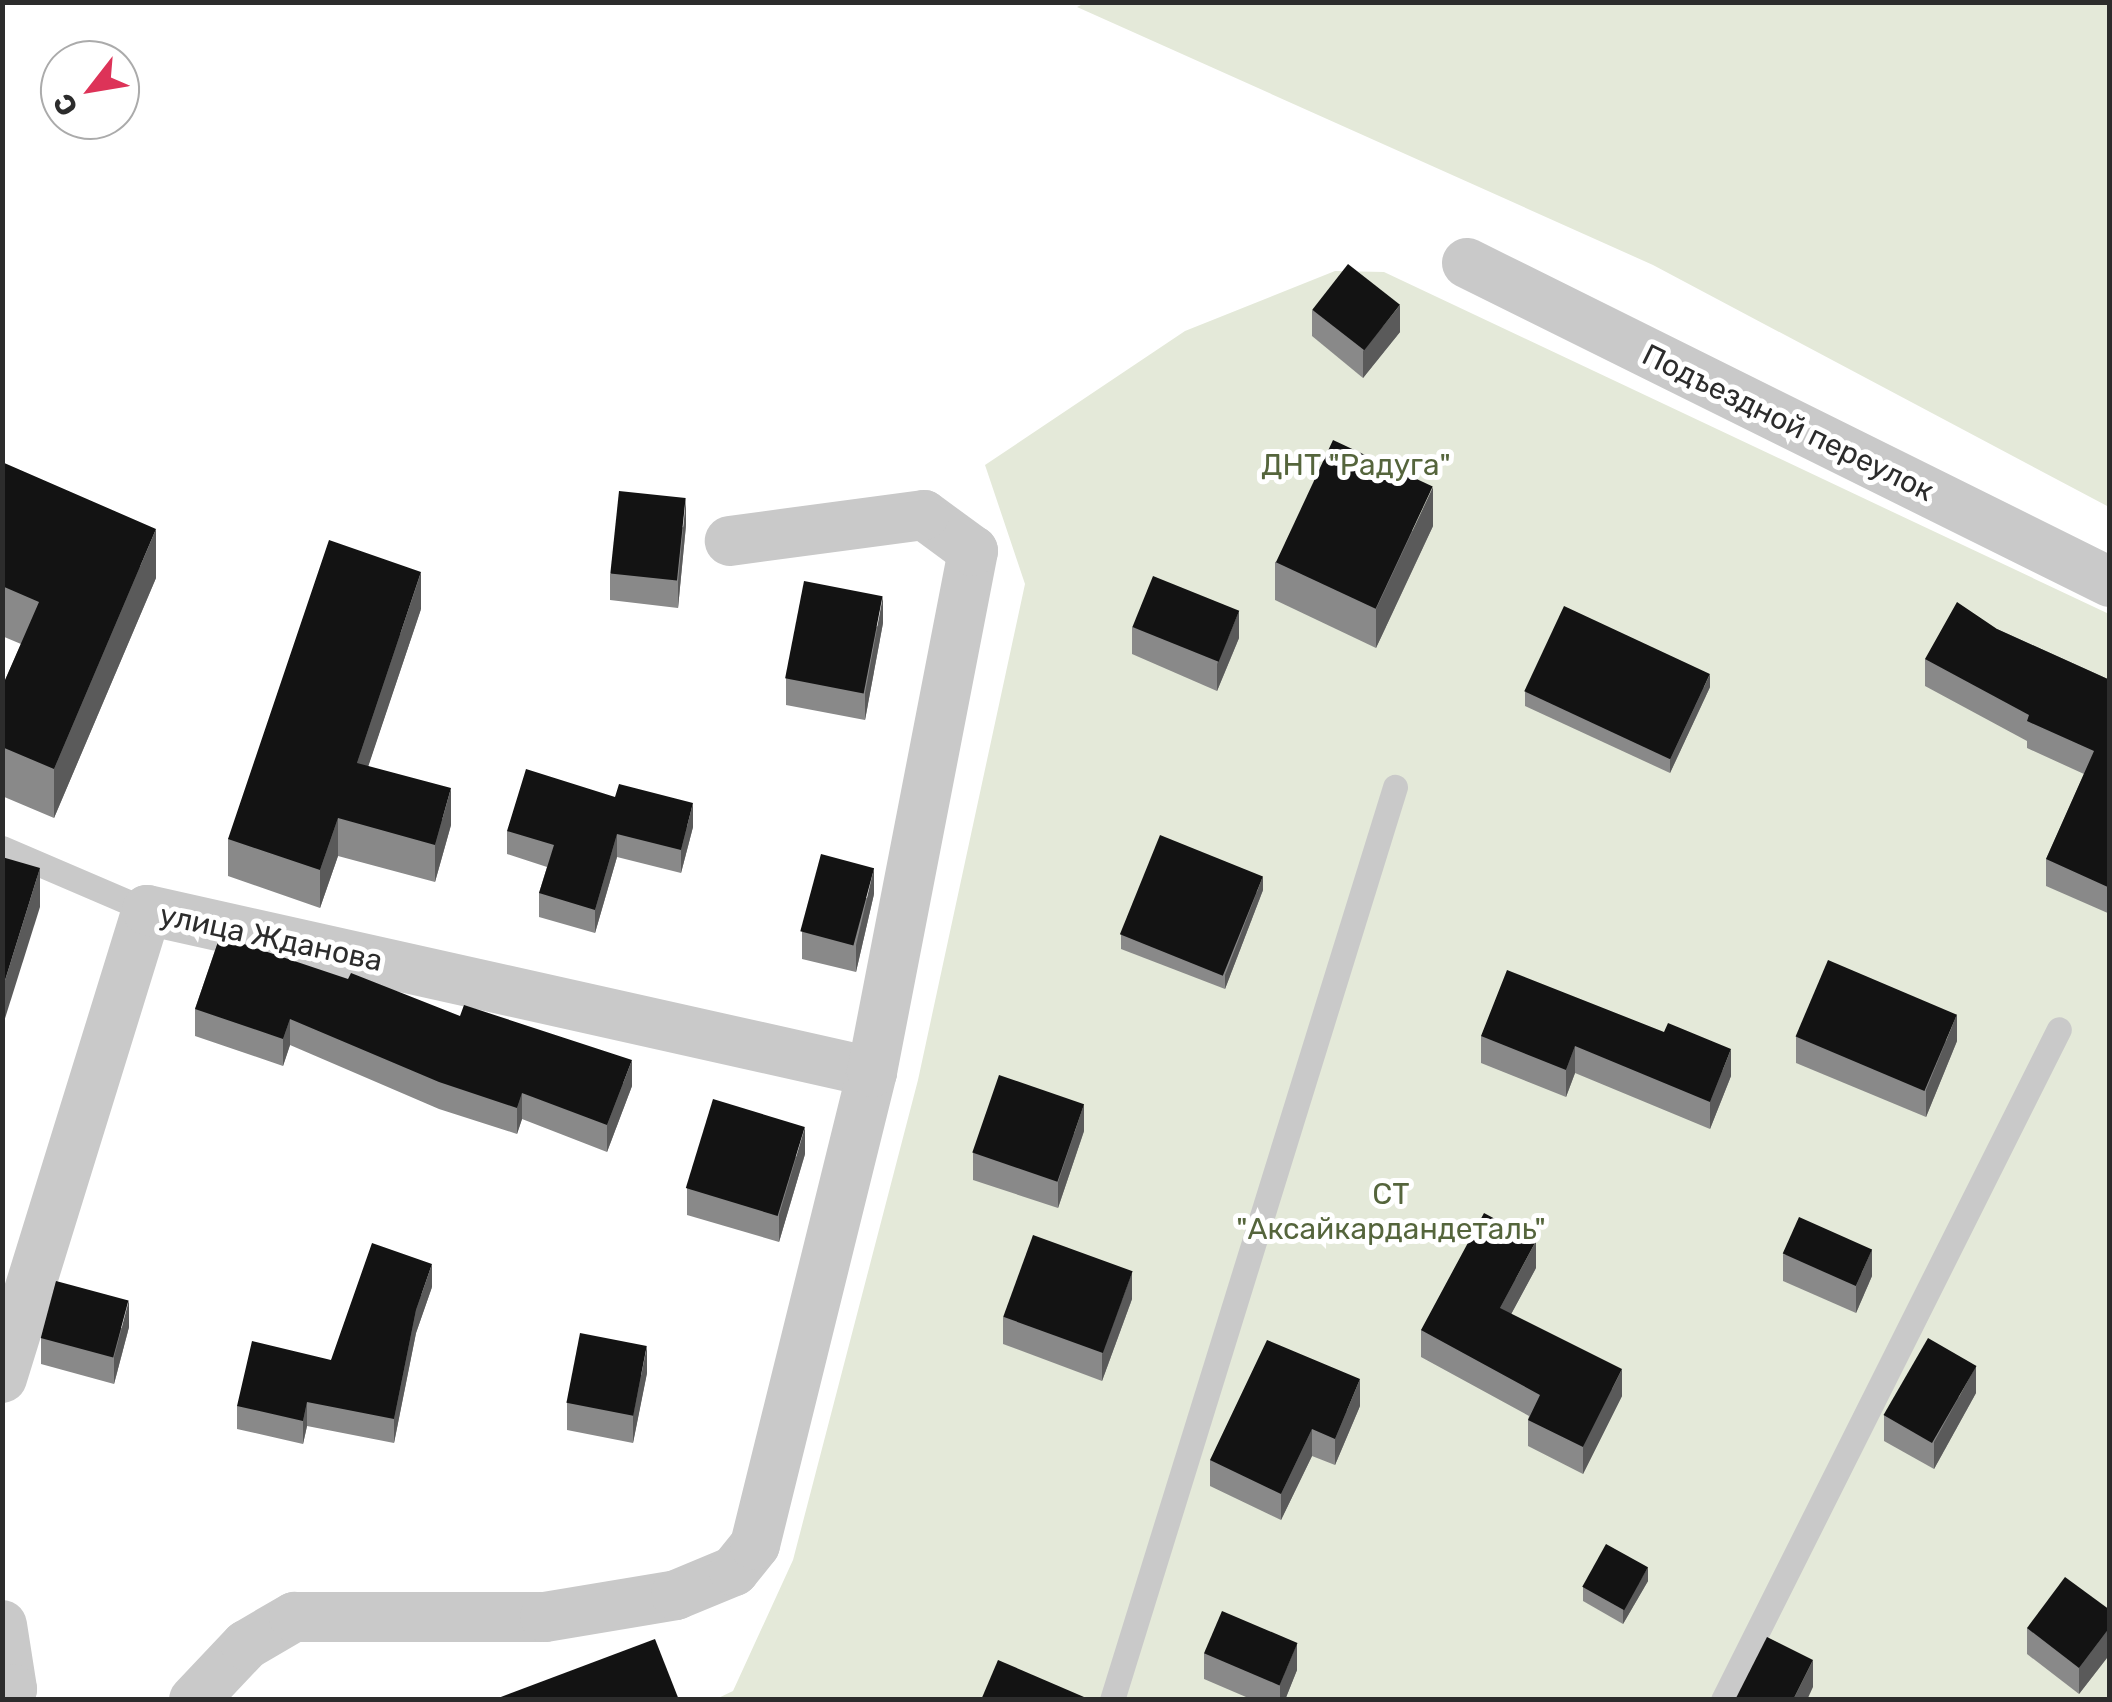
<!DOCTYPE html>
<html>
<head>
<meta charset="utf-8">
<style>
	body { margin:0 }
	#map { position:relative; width:2112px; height:1702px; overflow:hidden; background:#fff; font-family:Rubik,sans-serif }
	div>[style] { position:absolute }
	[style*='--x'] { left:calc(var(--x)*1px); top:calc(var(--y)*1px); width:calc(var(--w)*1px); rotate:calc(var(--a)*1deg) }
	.green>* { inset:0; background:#e4e9d9 }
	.service>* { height:25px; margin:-12.5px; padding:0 12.5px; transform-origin:12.5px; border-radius:12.5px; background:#c9c9c9 }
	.minor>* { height:50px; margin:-25px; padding:0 25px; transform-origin:25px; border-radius:25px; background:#c9c9c9 }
	.wall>* { inset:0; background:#898989 }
	.shaded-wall>* { inset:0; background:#5a5a5a }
	.building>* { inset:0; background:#131313; transform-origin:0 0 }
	span { translate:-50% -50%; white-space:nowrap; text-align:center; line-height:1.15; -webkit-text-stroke:10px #fff; paint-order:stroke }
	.street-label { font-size:30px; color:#2c2c2c }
	.park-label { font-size:30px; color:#55653c }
	.frame { position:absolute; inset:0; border:5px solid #2c2c2c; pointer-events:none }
	.north { position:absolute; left:40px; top:40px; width:100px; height:100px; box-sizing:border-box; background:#fff; border:2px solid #ababab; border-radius:50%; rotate:239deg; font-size:28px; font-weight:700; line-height:40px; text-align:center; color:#2c2c2c }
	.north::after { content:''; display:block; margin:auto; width:35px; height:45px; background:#dd3358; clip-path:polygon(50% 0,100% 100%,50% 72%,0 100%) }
</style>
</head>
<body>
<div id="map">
	<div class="green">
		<div style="clip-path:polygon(1087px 2px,2109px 3px,2109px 507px,1653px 265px,1077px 7px)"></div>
		<div style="clip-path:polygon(1335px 271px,1384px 272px,2109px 614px,2109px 1699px,714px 1700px,733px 1691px,793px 1560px,918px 1080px,1025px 584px,985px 465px,1185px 331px)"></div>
	</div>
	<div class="service">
		<div style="--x:2;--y:848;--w:158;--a:23.2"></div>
		<div style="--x:1112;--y:1700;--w:956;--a:-72.78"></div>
		<div style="--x:1723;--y:1700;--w:750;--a:-63.4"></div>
	</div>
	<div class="minor">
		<div style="--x:1467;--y:263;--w:718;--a:26.39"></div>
		<div style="--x:2;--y:1378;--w:490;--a:-72.8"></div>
		<div style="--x:147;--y:910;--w:743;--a:12.6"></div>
		<div style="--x:2;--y:1625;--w:65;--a:81.1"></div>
		<div style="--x:12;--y:1689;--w:14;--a:126"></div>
		<div style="--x:194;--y:1700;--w:76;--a:-46.6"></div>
		<div style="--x:246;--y:1645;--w:56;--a:-30.3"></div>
		<div style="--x:294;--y:1617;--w:251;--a:0"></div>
		<div style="--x:545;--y:1617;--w:133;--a:-9.5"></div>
		<div style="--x:676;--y:1595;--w:63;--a:-22.5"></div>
		<div style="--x:734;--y:1571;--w:33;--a:-51"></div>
		<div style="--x:755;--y:1545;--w:487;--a:-76.1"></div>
		<div style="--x:872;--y:1072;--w:531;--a:-79.03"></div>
		<div style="--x:973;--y:551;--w:61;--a:-143.7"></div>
		<div style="--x:924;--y:515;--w:196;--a:172.4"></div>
	</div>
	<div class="wall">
		<div style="clip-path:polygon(1312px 310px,1400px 332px,1363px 378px,1312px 336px)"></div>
		<div style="clip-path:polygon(2px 462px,156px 578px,54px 818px,2px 796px,2px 687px,21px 644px,2px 636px)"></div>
		<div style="clip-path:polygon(686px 525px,678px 608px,610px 600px,610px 574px)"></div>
		<div style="clip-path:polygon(1433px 526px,1376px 648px,1275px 600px,1275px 562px)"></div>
		<div style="clip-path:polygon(421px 609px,368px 766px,451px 825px,435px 882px,338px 856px,320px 908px,228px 876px,228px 839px)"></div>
		<div style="clip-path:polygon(883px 623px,865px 720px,786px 705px,786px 678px)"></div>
		<div style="clip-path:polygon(1132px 627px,1239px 638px,1217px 691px,1132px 654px)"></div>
		<div style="clip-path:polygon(1997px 629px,2110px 680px,2110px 914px,2046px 886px,2046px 859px,2084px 774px,2027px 748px,2027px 741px,1925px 686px,1925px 659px)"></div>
		<div style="clip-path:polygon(1710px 687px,1670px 773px,1525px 706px,1525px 692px)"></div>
		<div style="clip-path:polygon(693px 827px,681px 873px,617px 857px,595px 933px,539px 917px,539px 893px,547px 867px,507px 854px,507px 831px)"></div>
		<div style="clip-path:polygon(1263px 890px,1225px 989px,1121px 949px,1121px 935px)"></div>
		<div style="clip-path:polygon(874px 894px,856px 972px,802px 959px,802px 932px)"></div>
		<div style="clip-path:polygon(220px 936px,632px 1086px,607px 1152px,522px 1119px,517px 1134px,439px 1109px,290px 1045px,283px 1066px,195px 1036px,195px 1009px)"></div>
		<div style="clip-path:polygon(1664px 1032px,1731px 1076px,1710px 1129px,1575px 1073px,1566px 1097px,1481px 1063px,1481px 1036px)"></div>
		<div style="clip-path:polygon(1796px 1037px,1957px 1041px,1926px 1117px,1796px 1063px)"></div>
		<div style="clip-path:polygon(1084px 1131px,1058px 1208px,973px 1180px,973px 1153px)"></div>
		<div style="clip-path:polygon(805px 1154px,779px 1242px,687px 1215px,687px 1188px)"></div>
		<div style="clip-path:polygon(1783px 1254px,1872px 1276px,1856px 1313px,1783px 1281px)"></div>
		<div style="clip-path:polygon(1536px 1268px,1511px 1314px,1622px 1396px,1583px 1474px,1528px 1446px,1528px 1420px,1529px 1416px,1421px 1357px,1421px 1330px)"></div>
		<div style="clip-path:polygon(432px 1287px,416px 1333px,394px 1443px,307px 1426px,303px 1444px,237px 1429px,237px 1406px,331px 1360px)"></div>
		<div style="clip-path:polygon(1132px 1299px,1102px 1381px,1003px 1344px,1003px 1317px)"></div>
		<div style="clip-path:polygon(129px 1327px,114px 1384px,41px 1364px,41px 1338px)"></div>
		<div style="clip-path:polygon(647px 1373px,633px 1443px,567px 1430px,567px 1403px)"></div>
		<div style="clip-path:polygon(1976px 1393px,1934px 1469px,1884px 1441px,1884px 1415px)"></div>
		<div style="clip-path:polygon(1360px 1406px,1335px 1465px,1312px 1456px,1281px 1520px,1210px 1486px,1210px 1460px)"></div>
		<div style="clip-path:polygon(1648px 1581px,1623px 1624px,1583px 1601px,1583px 1587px)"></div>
		<div style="clip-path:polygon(2110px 1610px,2110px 1654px,2079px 1694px,2027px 1654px,2027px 1628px)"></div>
		<div style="clip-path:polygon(1204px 1653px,1297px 1670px,1285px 1700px,1253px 1700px,1204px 1679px)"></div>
	</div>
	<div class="shaded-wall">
		<div style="clip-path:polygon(1400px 305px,1400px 332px,1363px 378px,1363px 351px)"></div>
		<div style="clip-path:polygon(1433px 487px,1433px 526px,1376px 648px,1376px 609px)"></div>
		<div style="clip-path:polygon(686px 498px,686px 525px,678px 608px,678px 582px)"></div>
		<div style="clip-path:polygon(156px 529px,156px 578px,54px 818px,54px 769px)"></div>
		<div style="clip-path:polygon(421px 572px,421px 609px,357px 800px,357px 763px)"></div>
		<div style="clip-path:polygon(883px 596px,883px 623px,865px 720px,865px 693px)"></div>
		<div style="clip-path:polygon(1239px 611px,1239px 638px,1217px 691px,1217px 664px)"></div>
		<div style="clip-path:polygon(1710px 674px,1710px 687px,1670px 773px,1670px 760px)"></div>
		<div style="clip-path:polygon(451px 788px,451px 825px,435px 882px,435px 845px)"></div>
		<div style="clip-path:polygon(693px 803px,693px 827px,681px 873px,681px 850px)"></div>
		<div style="clip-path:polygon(338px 818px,338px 856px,320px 908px,320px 870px)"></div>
		<div style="clip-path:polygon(617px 834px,617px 857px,595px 933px,595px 910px)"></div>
		<div style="clip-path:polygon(40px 868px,40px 907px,2px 1028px,2px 990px)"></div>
		<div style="clip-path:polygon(874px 868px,874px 894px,856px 972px,856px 945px)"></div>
		<div style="clip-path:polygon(1263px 876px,1263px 890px,1225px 989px,1225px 975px)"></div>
		<div style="clip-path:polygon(1957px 1014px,1957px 1041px,1926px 1117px,1926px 1090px)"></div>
		<div style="clip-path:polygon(290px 1019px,290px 1045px,283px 1066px,283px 1039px)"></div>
		<div style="clip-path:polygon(1575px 1046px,1575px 1073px,1566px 1097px,1566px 1070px)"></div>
		<div style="clip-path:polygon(1731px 1049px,1731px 1076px,1710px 1129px,1710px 1102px)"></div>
		<div style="clip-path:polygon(632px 1060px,632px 1086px,607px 1152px,607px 1125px)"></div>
		<div style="clip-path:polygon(522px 1093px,522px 1119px,517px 1134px,517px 1108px)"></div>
		<div style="clip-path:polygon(1084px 1104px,1084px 1131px,1058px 1208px,1058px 1182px)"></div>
		<div style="clip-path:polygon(805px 1127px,805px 1154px,779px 1242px,779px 1215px)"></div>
		<div style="clip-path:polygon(1536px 1241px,1536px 1268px,1500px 1335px,1500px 1308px)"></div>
		<div style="clip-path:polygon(1872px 1249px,1872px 1276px,1856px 1313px,1856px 1286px)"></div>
		<div style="clip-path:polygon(432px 1264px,432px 1287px,416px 1333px,394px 1443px,394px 1419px,416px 1310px)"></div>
		<div style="clip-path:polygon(1132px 1272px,1132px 1299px,1102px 1381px,1102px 1354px)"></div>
		<div style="clip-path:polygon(129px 1300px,129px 1327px,114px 1384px,114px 1357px)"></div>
		<div style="clip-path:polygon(647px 1346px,647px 1373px,633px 1443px,633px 1416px)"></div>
		<div style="clip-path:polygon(1976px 1366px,1976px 1393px,1934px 1469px,1934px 1442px)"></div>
		<div style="clip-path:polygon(1622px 1369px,1622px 1396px,1583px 1474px,1583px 1447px)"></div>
		<div style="clip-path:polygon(1360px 1379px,1360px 1406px,1335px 1465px,1335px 1439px)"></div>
		<div style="clip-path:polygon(307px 1402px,307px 1426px,303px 1444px,303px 1421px)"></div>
		<div style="clip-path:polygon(1312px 1429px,1312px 1456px,1281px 1520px,1281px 1494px)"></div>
		<div style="clip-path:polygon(1648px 1567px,1648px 1581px,1623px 1624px,1623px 1610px)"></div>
		<div style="clip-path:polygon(2110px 1627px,2110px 1654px,2079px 1694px,2079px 1668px)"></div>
		<div style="clip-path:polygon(1297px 1643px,1297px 1670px,1285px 1700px,1280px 1700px,1280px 1684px)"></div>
		<div style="clip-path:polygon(1813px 1660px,1813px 1687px,1807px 1700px,1793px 1700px)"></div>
	</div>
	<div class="building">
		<div style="left:1348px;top:264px;width:66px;height:58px;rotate:38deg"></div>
		<div style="left:1333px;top:440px;width:110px;height:135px;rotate:25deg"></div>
		<div style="clip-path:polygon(2px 462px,156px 529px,54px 769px,2px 747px,2px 687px,39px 602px,2px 586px)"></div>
		<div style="left:619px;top:491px;width:67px;height:83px;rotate:6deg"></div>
		<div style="clip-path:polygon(329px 540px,421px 572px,357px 763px,451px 788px,435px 845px,338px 818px,320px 870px,228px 839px)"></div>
		<div style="left:1153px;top:576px;width:93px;height:55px;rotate:22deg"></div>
		<div style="left:804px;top:581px;width:80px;height:99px;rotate:11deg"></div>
		<div style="clip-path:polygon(1957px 602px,1997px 629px,2110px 680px,2110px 888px,2046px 859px,2094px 751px,2027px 721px,2029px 715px,1925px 659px)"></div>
		<div style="left:1564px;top:606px;width:161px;height:94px;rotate:25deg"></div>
		<div style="clip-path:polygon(526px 769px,615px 797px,619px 784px,693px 803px,681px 850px,617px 834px,595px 910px,539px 893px,554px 845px,507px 831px)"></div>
		<div style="left:1160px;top:835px;width:111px;height:107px;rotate:22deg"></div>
		<div style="left:821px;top:854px;width:55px;height:80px;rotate:15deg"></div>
		<div style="clip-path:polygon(2px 857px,40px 868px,2px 990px)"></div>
		<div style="clip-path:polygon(220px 936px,348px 979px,351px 973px,460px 1016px,464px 1005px,632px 1060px,607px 1125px,522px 1093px,517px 1108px,439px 1082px,290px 1019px,283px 1039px,195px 1009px)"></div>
		<div style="left:1828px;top:960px;width:140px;height:83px;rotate:23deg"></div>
		<div style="clip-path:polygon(1507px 970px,1664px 1032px,1668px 1023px,1731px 1049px,1710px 1102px,1575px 1046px,1566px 1070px,1481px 1036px)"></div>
		<div style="left:999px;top:1075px;width:90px;height:82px;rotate:19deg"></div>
		<div style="left:713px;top:1099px;width:96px;height:93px;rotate:17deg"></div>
		<div style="clip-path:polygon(1484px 1213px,1536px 1241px,1500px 1308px,1622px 1369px,1583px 1447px,1528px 1420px,1540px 1395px,1421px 1330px)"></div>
		<div style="left:1799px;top:1217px;width:80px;height:40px;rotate:24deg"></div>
		<div style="left:1033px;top:1235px;width:106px;height:87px;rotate:20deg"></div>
		<div style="clip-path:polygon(372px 1243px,432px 1264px,416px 1310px,394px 1419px,307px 1402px,303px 1421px,237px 1406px,252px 1341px,331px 1360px)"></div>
		<div style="left:56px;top:1281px;width:75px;height:59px;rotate:15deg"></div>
		<div style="left:580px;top:1333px;width:68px;height:71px;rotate:11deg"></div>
		<div style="left:1928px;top:1338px;width:56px;height:89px;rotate:30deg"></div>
		<div style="clip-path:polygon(1267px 1340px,1360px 1379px,1335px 1439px,1312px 1429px,1281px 1494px,1210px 1460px)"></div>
		<div style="left:1606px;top:1544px;width:48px;height:49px;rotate:29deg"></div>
		<div style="clip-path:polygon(2065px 1577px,2110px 1610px,2110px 1627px,2079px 1668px,2027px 1628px)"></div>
		<div style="left:1222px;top:1611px;width:82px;height:46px;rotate:23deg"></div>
		<div style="clip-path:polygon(1767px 1637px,1813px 1660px,1793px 1700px,1735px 1700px)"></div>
		<div style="clip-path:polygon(655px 1639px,679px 1700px,493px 1700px)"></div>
		<div style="clip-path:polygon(998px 1660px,1084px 1697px,1083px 1700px,981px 1700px)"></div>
	</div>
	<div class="street-label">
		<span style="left:1788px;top:423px;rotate:26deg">Подъездной переулок</span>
		<span style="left:271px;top:938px;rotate:12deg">улица Жданова</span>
	</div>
	<div class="park-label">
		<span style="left:1356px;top:465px">ДНТ "Радуга"</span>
		<span style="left:1391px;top:1211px">СТ<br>"Аксайкардандеталь"</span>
	</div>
	<div class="frame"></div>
	<div class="north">С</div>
</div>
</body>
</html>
